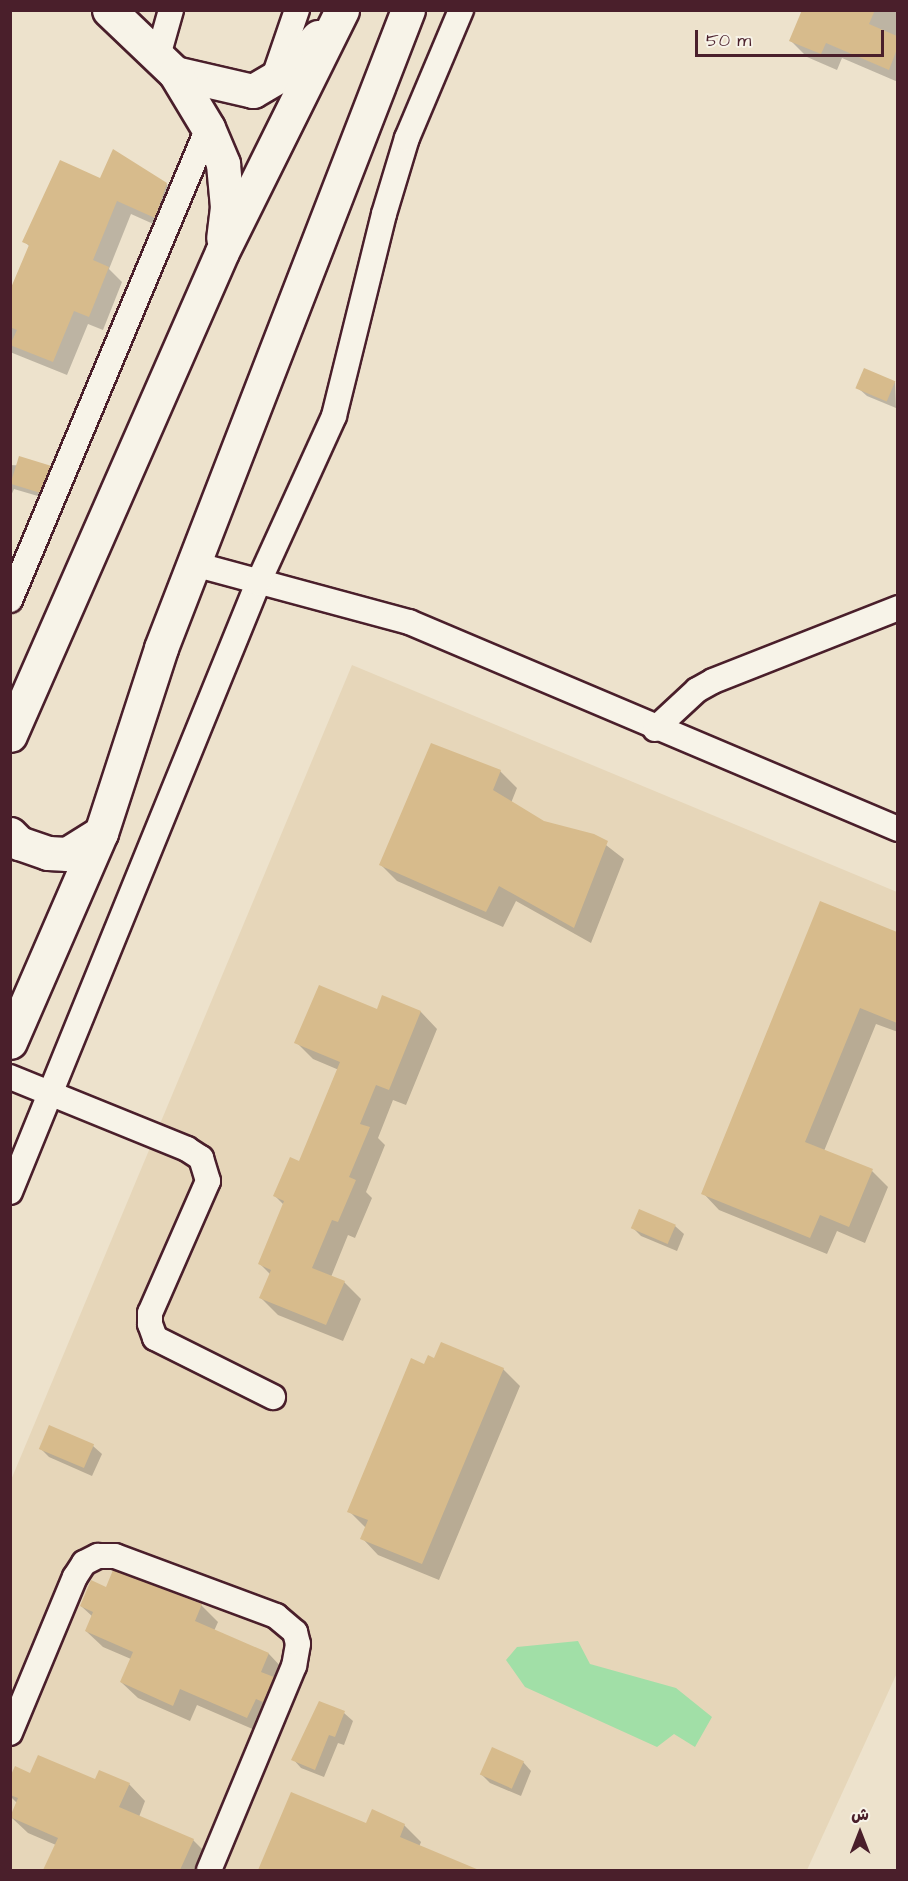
<!DOCTYPE html>
<html>
<head>
<meta charset="utf-8">
<style>
	body { margin:0 }
	#map { position:relative; width:908px; height:1881px; overflow:hidden; background:#ede2cc; font-family:"Architects Daughter","Playpen Sans Arabic",sans-serif }
	div>[style] { position:absolute }
	[style*='--x'] { left:calc(var(--x)*1px); top:calc(var(--y)*1px); width:calc(var(--w)*1px); rotate:calc(var(--a)*1deg) }
	.built>* { inset:0; background:#e6d6b9 }
	.green>* { inset:0; background:#a1dfa7 }
	.shadow>* { inset:0; background:#0003 }
	.building>* { inset:0; background:#d7bb8c; transform-origin:0 0 }
	.roads { filter:drop-shadow(2px 0 #4a1f2b) drop-shadow(-2px 0 #4a1f2b) drop-shadow(0 2px #4a1f2b) drop-shadow(0 -2px #4a1f2b) }
	.street>* { height:24px; margin:-12px; padding:0 12px; transform-origin:12px; border-radius:12px; background:#f7f3e8 }
	.secondary>* { height:33px; margin:-16.5px; padding:0 16.5px; transform-origin:16.5px; border-radius:16.5px; background:#f7f3e8 }
	.highway>* { height:33px; margin:-16.5px; padding:0 16.5px; transform-origin:16.5px; border-radius:16.5px; background:#f7f3e8 }
	span { translate:-50% -50%; white-space:nowrap; text-align:center; line-height:1.15; -webkit-text-stroke:6px #f7f3e8; paint-order:stroke }
	.frame { position:absolute; inset:0; border:12px solid #4a1f2b; pointer-events:none }
	.north { position:absolute; left:830px; top:1803px; width:60px; height:60px; -webkit-text-stroke:4px #f7f3e8; paint-order:stroke; rotate:0deg; font-size:16px; font-weight:700; line-height:24px; text-align:center; color:#4a1f2b }
	.north::after { content:''; display:block; margin:auto; width:21px; height:27px; background:#4a1f2b; clip-path:polygon(50% 0,100% 100%,50% 72%,0 100%) }
	.scale { position:absolute; left:695px; top:30px; width:189px; height:27px; box-sizing:border-box; border:3px solid #4a1f2b; border-top:0; padding-left:8px; font-size:18px; line-height:21px; white-space:nowrap; color:#4a1f2b; -webkit-text-stroke:4px #f7f3e8; paint-order:stroke }
</style>
</head>
<body>
<div id="map">
	<div class="built">
		<div style="clip-path:polygon(352px 665px,897px 892px,897px 1673px,807px 1870px,11px 1870px,11px 1480px)"></div>
	</div>
	<div class="green">
		<div style="clip-path:polygon(578px 1641px,590px 1664px,676px 1688px,712px 1717px,695px 1747px,674px 1734px,657px 1747px,525px 1687px,506px 1660px,517px 1647px)"></div>
	</div>
	<div class="shadow">
		<div style="clip-path:polygon(804px 10px,898px 10px,898px 82px,842px 58px,837px 70px,807px 57px,791px 41px)"></div>
		<div style="clip-path:polygon(101px 180px,166px 184px,181px 198px,169px 231px,131px 214px,109px 269px,122px 282px,103px 330px,88px 324px,67px 375px,10px 352px,10px 294px,30px 247px,24px 241px)"></div>
		<div style="clip-path:polygon(895px 382px,896px 408px,867px 396px,858px 388px)"></div>
		<div style="clip-path:polygon(10px 465px,50px 467px,58px 476px,48px 499px,14px 489px,10px 498px)"></div>
		<div style="clip-path:polygon(500px 771px,517px 788px,511px 803px,543px 823px,593px 835px,624px 859px,591px 943px,516px 901px,503px 927px,397px 881px,380px 864px)"></div>
		<div style="clip-path:polygon(821px 903px,898px 934px,898px 1032px,876px 1024px,824px 1151px,872px 1171px,888px 1187px,865px 1243px,837px 1231px,827px 1254px,719px 1210px,703px 1193px)"></div>
		<div style="clip-path:polygon(383px 997px,421px 1012px,437px 1029px,406px 1105px,393px 1100px,378px 1138px,385px 1145px,366px 1192px,372px 1198px,355px 1238px,348px 1235px,331px 1277px,344px 1282px,361px 1299px,343px 1341px,278px 1315px,261px 1298px,271px 1275px,260px 1264px,284px 1205px,275px 1196px,300px 1163px,339px 1070px,313px 1059px,296px 1042px,378px 1010px)"></div>
		<div style="clip-path:polygon(675px 1226px,684px 1234px,677px 1251px,641px 1236px,633px 1228px)"></div>
		<div style="clip-path:polygon(435px 1360px,503px 1369px,520px 1386px,439px 1580px,378px 1555px,362px 1538px,366px 1528px,349px 1511px,425px 1365px)"></div>
		<div style="clip-path:polygon(50px 1427px,93px 1446px,102px 1454px,92px 1476px,49px 1457px,40px 1448px)"></div>
		<div style="clip-path:polygon(106px 1589px,201px 1605px,218px 1622px,214px 1631px,269px 1654px,285px 1671px,264px 1734px,197px 1705px,190px 1721px,138px 1698px,121px 1682px,131px 1659px,103px 1647px,86px 1631px,93px 1617px,81px 1606px)"></div>
		<div style="clip-path:polygon(344px 1713px,353px 1721px,344px 1745px,338px 1743px,324px 1777px,301px 1768px,293px 1759px)"></div>
		<div style="clip-path:polygon(523px 1762px,531px 1771px,521px 1796px,490px 1783px,482px 1775px)"></div>
		<div style="clip-path:polygon(31px 1775px,129px 1784px,145px 1801px,139px 1817px,193px 1840px,210px 1857px,204px 1870px,49px 1870px,46px 1868px,56px 1845px,28px 1833px,11px 1817px,17px 1803px,10px 1796px,10px 1781px)"></div>
		<div style="clip-path:polygon(292px 1794px,367px 1825px,404px 1825px,421px 1842px,419px 1847px,476px 1870px,260px 1870px)"></div>
	</div>
	<div class="building">
		<div style="clip-path:polygon(802px 10px,875px 10px,869px 24px,897px 36px,897px 49px,889px 70px,826px 43px,821px 54px,789px 41px)"></div>
		<div style="clip-path:polygon(113px 149px,167px 183px,155px 218px,117px 201px,93px 260px,109px 267px,89px 317px,74px 311px,53px 362px,10px 345px,17px 330px,10px 327px,10px 290px,29px 245px,22px 242px,60px 160px,100px 178px)"></div>
		<div style="left:864px;top:368px;width:34px;height:22px;rotate:23deg"></div>
		<div style="left:19px;top:456px;width:34px;height:29px;rotate:17deg"></div>
		<div style="clip-path:polygon(431px 743px,501px 770px,493px 790px,544px 821px,594px 834px,608px 841px,574px 928px,499px 886px,486px 912px,379px 865px)"></div>
		<div style="clip-path:polygon(820px 901px,897px 932px,897px 1023px,860px 1008px,805px 1142px,873px 1169px,849px 1227px,820px 1215px,810px 1238px,701px 1194px)"></div>
		<div style="clip-path:polygon(319px 985px,377px 1009px,382px 995px,421px 1011px,389px 1090px,376px 1085px,360px 1124px,370px 1127px,349px 1177px,356px 1180px,338px 1222px,332px 1220px,312px 1268px,345px 1281px,326px 1325px,259px 1298px,271px 1270px,258px 1264px,284px 1201px,273px 1196px,290px 1157px,299px 1161px,340px 1062px,294px 1043px)"></div>
		<div style="left:639px;top:1209px;width:40px;height:21px;rotate:23deg"></div>
		<div style="clip-path:polygon(441px 1342px,504px 1368px,422px 1564px,360px 1539px,368px 1520px,347px 1512px,411px 1358px,424px 1364px,428px 1355px,434px 1358px)"></div>
		<div style="left:49px;top:1425px;width:49px;height:26px;rotate:23deg"></div>
		<div style="clip-path:polygon(113px 1570px,202px 1604px,195px 1621px,269px 1653px,261px 1672px,274px 1677px,263px 1702px,256px 1699px,247px 1718px,180px 1689px,173px 1706px,120px 1682px,133px 1652px,85px 1631px,93px 1612px,80px 1606px,91px 1580px,106px 1587px)"></div>
		<div style="clip-path:polygon(319px 1701px,345px 1711px,335px 1737px,329px 1735px,315px 1770px,291px 1760px)"></div>
		<div style="left:492px;top:1747px;width:35px;height:30px;rotate:24deg"></div>
		<div style="clip-path:polygon(38px 1755px,95px 1779px,99px 1770px,130px 1783px,119px 1807px,194px 1839px,180px 1870px,43px 1870px,58px 1838px,10px 1817px,18px 1798px,10px 1795px,10px 1777px,15px 1766px,30px 1773px)"></div>
		<div style="clip-path:polygon(291px 1792px,366px 1823px,372px 1809px,405px 1824px,400px 1837px,479px 1870px,258px 1870px)"></div>
	</div>
	<div class="roads">
		<div class="street">
			<div style="--x:158;--y:56;--w:48;--a:-74.2"></div>
			<div style="--x:272;--y:83;--w:77;--a:-71.1"></div>
			<div style="--x:194;--y:564;--w:223;--a:15.1"></div>
			<div style="--x:409;--y:622;--w:531;--a:22.94"></div>
			<div style="--x:10;--y:600;--w:512;--a:-67.24"></div>
			<div style="--x:655;--y:729;--w:57;--a:-42.9"></div>
			<div style="--x:697;--y:690;--w:18;--a:-29"></div>
			<div style="--x:713;--y:681;--w:199;--a:-21.5"></div>
			<div style="--x:10;--y:1077;--w:191;--a:22.1"></div>
			<div style="--x:187;--y:1149;--w:17;--a:33"></div>
			<div style="--x:201;--y:1158;--w:24;--a:73"></div>
			<div style="--x:208;--y:1181;--w:144;--a:113.7"></div>
			<div style="--x:150;--y:1313;--w:11;--a:90"></div>
			<div style="--x:150;--y:1324;--w:15;--a:70"></div>
			<div style="--x:155;--y:1338;--w:132;--a:26.6"></div>
			<div style="--x:10;--y:1192;--w:658;--a:-67.84"></div>
			<div style="--x:258;--y:583;--w:183;--a:-65.5"></div>
			<div style="--x:334;--y:416;--w:208;--a:-76.1"></div>
			<div style="--x:384;--y:214;--w:79;--a:-73.2"></div>
			<div style="--x:407;--y:138;--w:139;--a:-67.1"></div>
			<div style="--x:10;--y:1733;--w:169;--a:-67.4"></div>
			<div style="--x:75;--y:1577;--w:17;--a:-57"></div>
			<div style="--x:84;--y:1563;--w:16;--a:-27"></div>
			<div style="--x:98;--y:1556;--w:17;--a:0"></div>
			<div style="--x:115;--y:1556;--w:172;--a:20.4"></div>
			<div style="--x:276;--y:1616;--w:25;--a:40"></div>
			<div style="--x:295;--y:1632;--w:12;--a:76"></div>
			<div style="--x:298;--y:1644;--w:22;--a:100"></div>
			<div style="--x:294;--y:1666;--w:221;--a:112.6"></div>
		</div>
		<div class="secondary">
			<div style="--x:109;--y:10;--w:91;--a:43.7"></div>
		</div>
		<div class="highway">
			<div style="--x:175;--y:73;--w:80;--a:13"></div>
			<div style="--x:253;--y:91;--w:42;--a:-30.3"></div>
			<div style="--x:289;--y:70;--w:44;--a:-48.7"></div>
			<div style="--x:175;--y:73;--w:64;--a:59"></div>
			<div style="--x:208;--y:128;--w:39;--a:67"></div>
			<div style="--x:223;--y:164;--w:43;--a:84.7"></div>
			<div style="--x:227;--y:207;--w:31;--a:97"></div>
			<div style="--x:10;--y:735;--w:527;--a:-66.3"></div>
			<div style="--x:222;--y:252;--w:270;--a:-63.6"></div>
			<div style="--x:10;--y:834;--w:13;--a:45"></div>
			<div style="--x:19;--y:843;--w:31;--a:19"></div>
			<div style="--x:48;--y:853;--w:19;--a:3"></div>
			<div style="--x:67;--y:854;--w:40;--a:-32"></div>
			<div style="--x:10;--y:1042;--w:228;--a:-66.5"></div>
			<div style="--x:101;--y:833;--w:194;--a:-72"></div>
			<div style="--x:161;--y:648;--w:684;--a:-68.84"></div>
		</div>
	</div>
	<div class="frame"></div>
	<div class="north">ش</div>
	<div class="scale">50 m</div>
</div>
</body>
</html>
